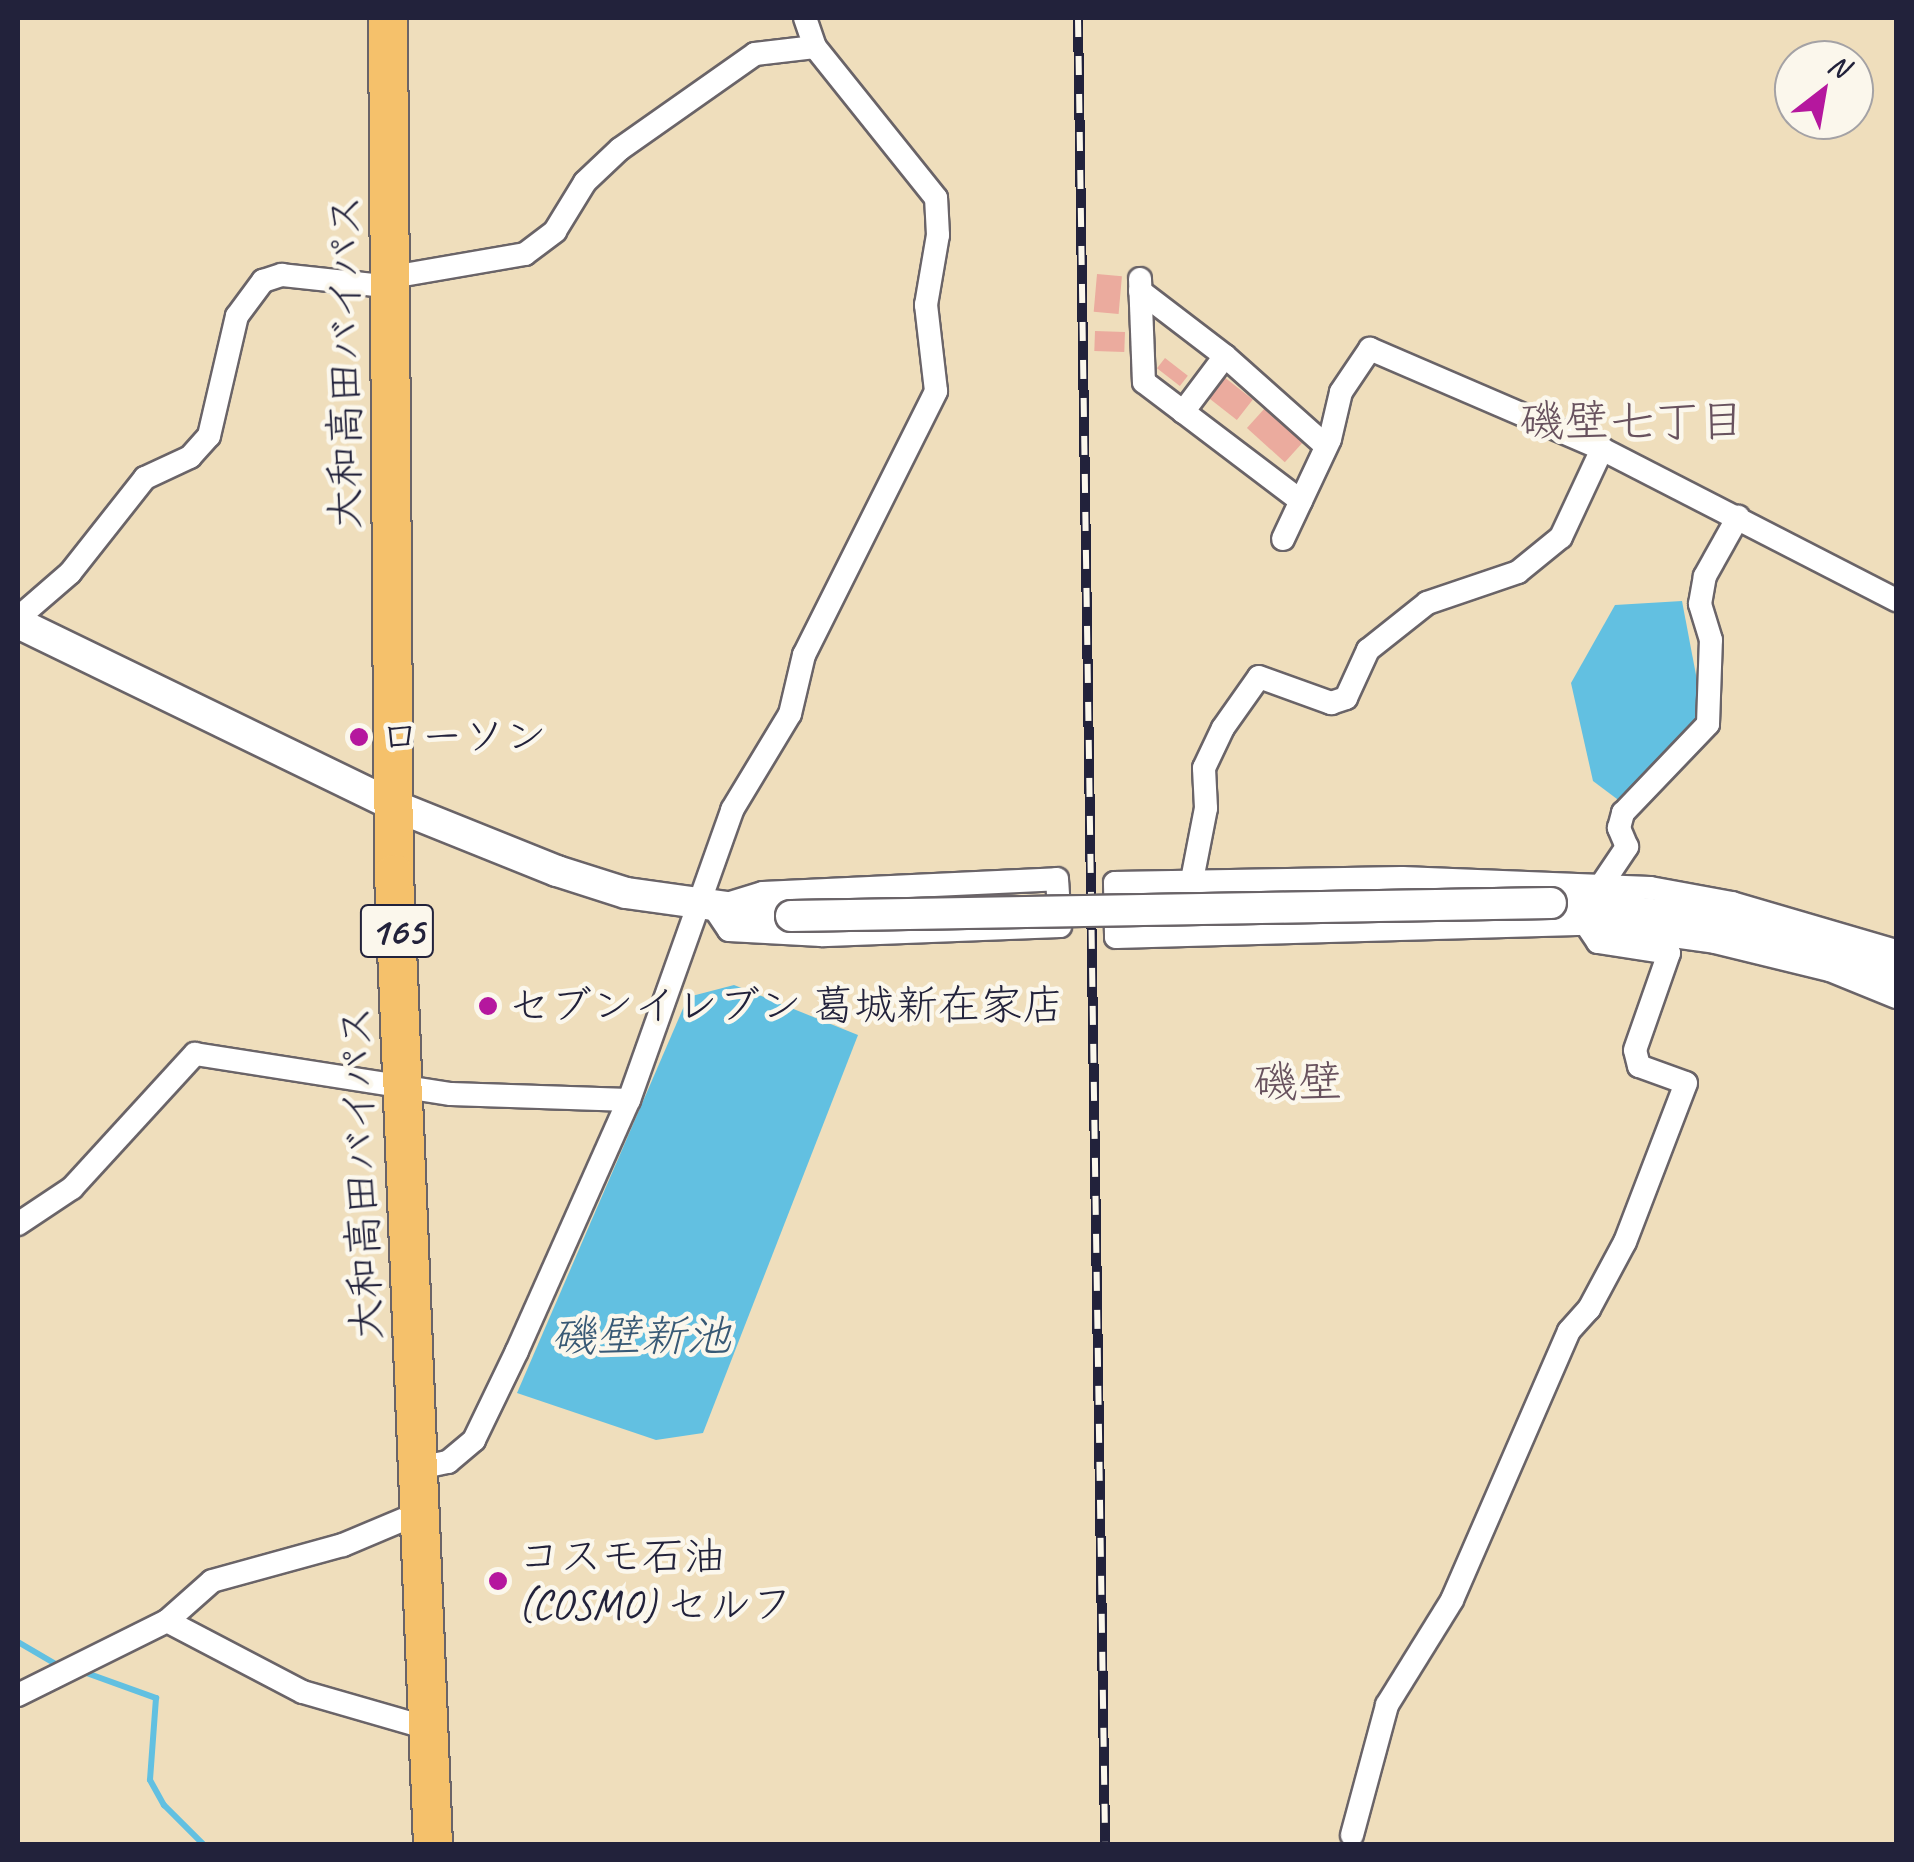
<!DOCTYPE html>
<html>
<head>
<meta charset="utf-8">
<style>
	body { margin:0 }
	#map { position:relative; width:1914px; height:1862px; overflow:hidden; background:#efdebc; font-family:Caveat,"Klee One",sans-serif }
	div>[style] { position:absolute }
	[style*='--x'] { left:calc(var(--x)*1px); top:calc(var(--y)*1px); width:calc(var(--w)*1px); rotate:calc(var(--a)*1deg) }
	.water>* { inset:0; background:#62c0e1 }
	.stream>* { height:6px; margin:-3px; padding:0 3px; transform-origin:3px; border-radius:3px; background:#62c0e1 }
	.building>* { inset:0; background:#ebab9e; transform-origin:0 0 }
	.roads { filter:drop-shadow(2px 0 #6a6468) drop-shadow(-2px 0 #6a6468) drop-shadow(0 2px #6a6468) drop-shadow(0 -2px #6a6468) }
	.minor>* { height:22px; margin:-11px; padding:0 11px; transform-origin:11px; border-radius:11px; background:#fff }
	.tertiary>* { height:30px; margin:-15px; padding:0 15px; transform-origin:15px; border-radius:15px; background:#fff }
	.trunk>* { height:38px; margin:-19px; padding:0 19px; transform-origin:19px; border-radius:19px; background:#f5c16b }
	.rail>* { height:10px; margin-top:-5px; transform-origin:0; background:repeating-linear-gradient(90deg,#fbf7ec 0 19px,#22223b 0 38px); box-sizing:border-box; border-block:2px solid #22223b }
	.bridges { filter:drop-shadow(2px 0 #6a6468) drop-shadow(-2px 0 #6a6468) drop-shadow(0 2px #6a6468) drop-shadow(0 -2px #6a6468) }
	.tertiary-bridge>* { height:30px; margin:-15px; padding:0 15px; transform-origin:15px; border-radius:15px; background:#fff }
	.dots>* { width:28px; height:28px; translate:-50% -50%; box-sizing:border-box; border:5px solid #fbf7ec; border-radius:50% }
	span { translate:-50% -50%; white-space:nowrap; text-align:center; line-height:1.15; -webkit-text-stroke:9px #fbf7ec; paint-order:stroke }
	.shield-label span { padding:2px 8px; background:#fbf7ec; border:2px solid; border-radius:8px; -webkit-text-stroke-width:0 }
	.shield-label { font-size:40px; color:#22223b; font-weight:700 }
	.street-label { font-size:42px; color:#22223b }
	.poi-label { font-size:42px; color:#22223b }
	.left { translate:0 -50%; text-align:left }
	.neighbourhood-label { font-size:45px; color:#68525e }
	.water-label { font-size:45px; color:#385975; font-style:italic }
	.frame { position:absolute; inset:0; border:20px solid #22223b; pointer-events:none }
	.north { position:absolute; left:1774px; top:40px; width:100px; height:100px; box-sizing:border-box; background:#fbf7ec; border:2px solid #a4a2a5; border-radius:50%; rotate:31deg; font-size:28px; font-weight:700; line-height:40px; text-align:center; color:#22223b }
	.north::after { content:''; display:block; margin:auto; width:35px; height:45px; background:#b5179e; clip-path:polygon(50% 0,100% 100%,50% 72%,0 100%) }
</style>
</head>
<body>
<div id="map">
	<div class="water">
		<div style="clip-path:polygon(1682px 601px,1703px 712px,1621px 802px,1593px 781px,1571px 683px,1615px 605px)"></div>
		<div style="clip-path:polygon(734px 985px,858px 1035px,703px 1433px,656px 1440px,517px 1393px,688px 997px)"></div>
	</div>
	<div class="stream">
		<div style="--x:18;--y:1642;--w:48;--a:30.3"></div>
		<div style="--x:81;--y:1671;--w:80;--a:19.8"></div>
		<div style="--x:156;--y:1698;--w:82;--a:94.2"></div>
		<div style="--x:150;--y:1780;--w:29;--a:61"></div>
		<div style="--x:164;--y:1805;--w:55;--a:45"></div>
	</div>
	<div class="building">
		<div style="left:1097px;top:274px;width:25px;height:38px;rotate:5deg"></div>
		<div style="left:1095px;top:331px;width:30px;height:20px;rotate:2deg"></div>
		<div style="left:1165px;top:358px;width:29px;height:13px;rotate:38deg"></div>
		<div style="left:1219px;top:373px;width:43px;height:26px;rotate:38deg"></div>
		<div style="left:1265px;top:408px;width:51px;height:27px;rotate:42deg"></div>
	</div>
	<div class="roads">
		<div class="minor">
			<div style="--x:392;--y:277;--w:135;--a:-9.8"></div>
			<div style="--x:525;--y:254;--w:38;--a:-37"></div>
			<div style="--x:555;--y:231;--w:57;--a:-58.5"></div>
			<div style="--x:585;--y:182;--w:48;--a:-43.3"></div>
			<div style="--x:620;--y:149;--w:165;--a:-35.1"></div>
			<div style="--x:755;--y:54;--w:60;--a:-6.7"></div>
			<div style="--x:1140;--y:279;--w:103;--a:87.8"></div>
			<div style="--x:1144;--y:382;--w:197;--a:37.2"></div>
			<div style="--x:1140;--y:291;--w:107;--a:37.4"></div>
			<div style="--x:1225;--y:356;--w:135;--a:41.7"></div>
			<div style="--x:1183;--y:412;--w:70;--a:-53.1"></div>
			<div style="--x:1283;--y:539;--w:110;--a:-64.8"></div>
			<div style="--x:1330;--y:439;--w:48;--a:-76.8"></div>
			<div style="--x:1341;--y:392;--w:52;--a:-56"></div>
			<div style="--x:1370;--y:349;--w:253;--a:23.3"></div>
			<div style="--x:1602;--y:449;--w:331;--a:27.2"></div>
			<div style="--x:18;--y:618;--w:69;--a:-40.9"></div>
			<div style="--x:70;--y:573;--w:121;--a:-51.7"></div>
			<div style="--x:145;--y:478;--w:50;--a:-25"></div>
			<div style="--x:190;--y:457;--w:28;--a:-48"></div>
			<div style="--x:209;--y:436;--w:123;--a:-76.9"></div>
			<div style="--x:237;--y:316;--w:44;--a:-53.4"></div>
			<div style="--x:263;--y:281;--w:20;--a:-18"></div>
			<div style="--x:282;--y:275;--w:111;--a:6.2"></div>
			<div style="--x:1057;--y:879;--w:47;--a:86.3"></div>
			<div style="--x:1060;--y:926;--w:239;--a:177.8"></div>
			<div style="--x:821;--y:935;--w:92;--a:-176.9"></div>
			<div style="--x:729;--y:930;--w:27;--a:-124"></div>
			<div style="--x:714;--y:908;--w:51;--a:-17"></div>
			<div style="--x:763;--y:893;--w:294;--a:-2.7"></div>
			<div style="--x:1192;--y:880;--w:73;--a:-79"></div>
			<div style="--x:1206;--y:808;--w:40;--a:-92.9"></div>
			<div style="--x:1204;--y:768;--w:44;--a:-64.6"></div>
			<div style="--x:1223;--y:728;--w:62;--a:-54.8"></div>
			<div style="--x:1259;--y:677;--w:77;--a:19.9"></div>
			<div style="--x:1331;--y:703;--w:16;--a:-18"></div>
			<div style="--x:1346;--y:698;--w:53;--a:-65.4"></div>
			<div style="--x:1368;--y:650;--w:75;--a:-38.5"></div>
			<div style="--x:1427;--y:603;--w:96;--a:-18.8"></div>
			<div style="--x:1518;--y:572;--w:55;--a:-39.1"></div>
			<div style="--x:1561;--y:537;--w:97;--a:-65"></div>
			<div style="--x:1602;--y:884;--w:45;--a:-56"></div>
			<div style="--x:1627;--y:847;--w:21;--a:-113"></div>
			<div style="--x:1619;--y:828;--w:16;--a:-75"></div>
			<div style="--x:1623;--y:813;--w:123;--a:-46.3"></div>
			<div style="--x:1708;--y:724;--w:84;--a:-88"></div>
			<div style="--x:1711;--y:640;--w:38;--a:-107"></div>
			<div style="--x:1700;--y:604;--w:28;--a:-80"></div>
			<div style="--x:1705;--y:576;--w:68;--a:-60.8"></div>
			<div style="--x:1896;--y:951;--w:171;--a:-163.7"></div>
			<div style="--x:1732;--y:903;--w:83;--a:-169.6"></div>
			<div style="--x:1650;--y:888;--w:248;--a:-177.7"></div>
			<div style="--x:1402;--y:878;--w:287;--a:179"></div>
			<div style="--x:1115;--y:883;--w:54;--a:88.9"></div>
			<div style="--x:1116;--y:937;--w:470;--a:-1.6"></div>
			<div style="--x:1586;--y:924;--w:130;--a:7.9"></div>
			<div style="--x:1715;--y:942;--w:118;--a:13.7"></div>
			<div style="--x:1830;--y:970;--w:71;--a:22.2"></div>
			<div style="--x:18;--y:1224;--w:65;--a:-33.7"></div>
			<div style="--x:72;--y:1188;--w:182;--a:-47.5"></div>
			<div style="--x:195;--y:1054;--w:259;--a:8.9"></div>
			<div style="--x:451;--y:1094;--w:178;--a:1.9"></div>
			<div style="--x:419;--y:1468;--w:30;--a:-12"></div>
			<div style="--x:448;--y:1462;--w:34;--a:-40"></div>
			<div style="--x:474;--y:1440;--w:99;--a:-64.2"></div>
			<div style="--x:517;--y:1351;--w:275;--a:-66"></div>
			<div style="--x:629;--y:1100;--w:308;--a:-70.4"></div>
			<div style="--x:732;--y:810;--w:112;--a:-58.9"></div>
			<div style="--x:790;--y:714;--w:61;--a:-76.7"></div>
			<div style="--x:804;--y:655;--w:295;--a:-63.4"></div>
			<div style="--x:936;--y:391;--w:87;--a:-96.6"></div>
			<div style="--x:926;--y:305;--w:71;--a:-80.3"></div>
			<div style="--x:938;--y:235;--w:37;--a:-93"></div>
			<div style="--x:936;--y:198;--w:193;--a:-128.7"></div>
			<div style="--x:815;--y:47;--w:31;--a:-109"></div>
			<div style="--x:167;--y:1621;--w:60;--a:-41.6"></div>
			<div style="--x:212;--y:1581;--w:136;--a:-15.4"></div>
			<div style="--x:343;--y:1545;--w:82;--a:-22.8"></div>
			<div style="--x:18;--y:1695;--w:166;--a:-26.4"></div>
			<div style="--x:167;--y:1621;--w:153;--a:27.6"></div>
			<div style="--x:303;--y:1692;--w:130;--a:16.1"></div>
			<div style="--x:1352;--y:1835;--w:135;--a:-74.9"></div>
			<div style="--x:1387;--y:1705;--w:123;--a:-58.2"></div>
			<div style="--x:1452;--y:1600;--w:293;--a:-66.5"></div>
			<div style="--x:1569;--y:1331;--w:30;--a:-48"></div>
			<div style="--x:1589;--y:1309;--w:76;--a:-61.8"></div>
			<div style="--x:1625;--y:1242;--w:170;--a:-69"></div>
			<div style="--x:1686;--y:1083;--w:50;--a:-160.1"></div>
			<div style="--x:1639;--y:1066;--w:16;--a:-104"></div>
			<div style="--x:1635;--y:1050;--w:103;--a:-70.7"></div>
			<div style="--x:1669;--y:953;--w:72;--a:-171.2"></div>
			<div style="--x:1598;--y:942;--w:22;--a:-124"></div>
		</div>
		<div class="tertiary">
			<div style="--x:18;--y:623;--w:419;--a:25.9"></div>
			<div style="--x:395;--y:806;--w:175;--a:21.9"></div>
			<div style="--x:557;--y:871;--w:72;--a:17.7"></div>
			<div style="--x:626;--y:893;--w:167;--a:7.9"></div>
			<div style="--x:1551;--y:903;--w:176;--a:6.2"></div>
			<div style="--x:1726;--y:922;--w:178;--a:17"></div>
		</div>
		<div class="trunk">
			<div style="--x:388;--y:18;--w:856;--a:89.6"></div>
			<div style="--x:394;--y:874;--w:971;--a:87.7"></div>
		</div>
	</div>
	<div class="rail">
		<div style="--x:1078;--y:18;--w:1826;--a:89.15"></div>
	</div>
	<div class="bridges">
		<div class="tertiary-bridge">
			<div style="--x:791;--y:916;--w:760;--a:-0.98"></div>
		</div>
	</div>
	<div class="dots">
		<div style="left:359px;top:737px;background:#b5179e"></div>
		<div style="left:488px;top:1006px;background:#b5179e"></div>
		<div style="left:498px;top:1581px;background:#b5179e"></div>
	</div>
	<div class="shield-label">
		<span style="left:397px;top:931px">165</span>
	</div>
	<div class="street-label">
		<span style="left:346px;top:362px;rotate:-90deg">大和高田バイパス</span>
		<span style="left:362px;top:1173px;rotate:-92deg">大和高田バイパス</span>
	</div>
	<div class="poi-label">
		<span class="left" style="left:379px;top:737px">ローソン</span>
		<span class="left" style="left:508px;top:1006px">セブンイレブン 葛城新在家店</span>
		<span class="left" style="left:518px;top:1581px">コスモ石油<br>(COSMO) セルフ</span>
	</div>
	<div class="neighbourhood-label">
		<span style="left:1632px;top:422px">磯壁七丁目</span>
		<span style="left:1298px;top:1083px">磯壁</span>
	</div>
	<div class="water-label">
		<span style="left:641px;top:1337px">磯壁新池</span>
	</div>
	<div class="frame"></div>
	<div class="north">N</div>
</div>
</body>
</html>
